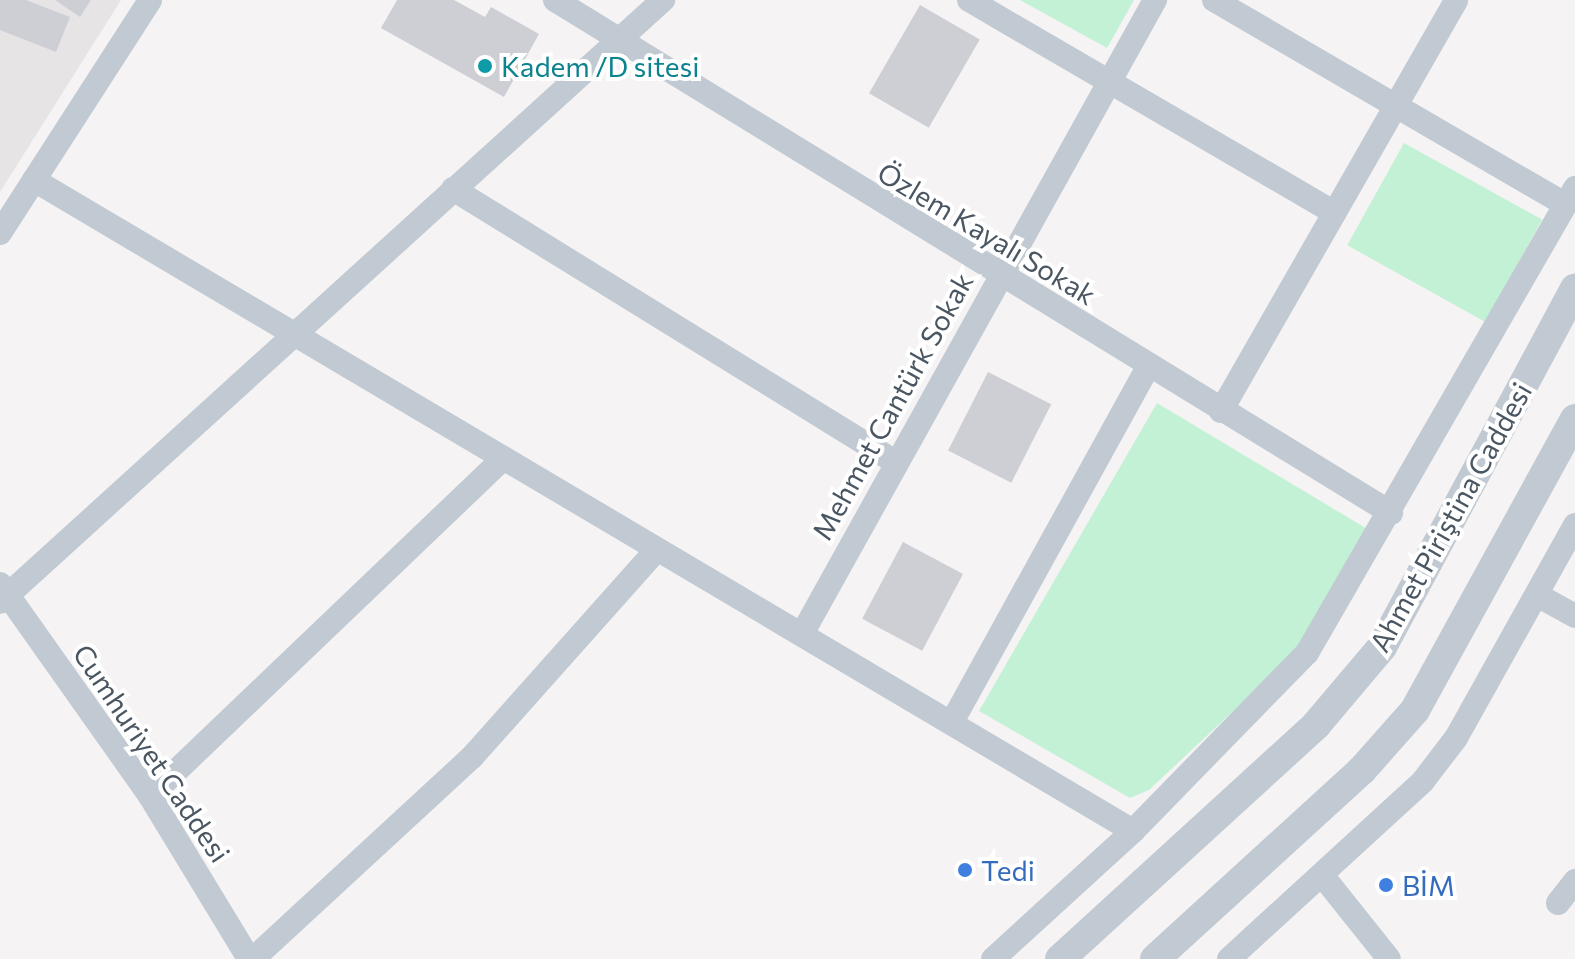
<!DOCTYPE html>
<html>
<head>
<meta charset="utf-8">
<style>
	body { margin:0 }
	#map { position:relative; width:1575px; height:959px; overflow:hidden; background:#f5f3f3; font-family:Commissioner,sans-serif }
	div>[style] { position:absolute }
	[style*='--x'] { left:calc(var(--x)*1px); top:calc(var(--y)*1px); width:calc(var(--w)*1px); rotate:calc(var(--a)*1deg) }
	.education>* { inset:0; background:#e6e4e5 }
	.green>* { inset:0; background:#c3f1d5; transform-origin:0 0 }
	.building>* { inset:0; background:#cdcfd5; transform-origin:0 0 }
	.minor>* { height:24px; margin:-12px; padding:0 12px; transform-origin:12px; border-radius:12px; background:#c1cad2 }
	.tertiary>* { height:30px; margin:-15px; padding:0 15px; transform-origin:15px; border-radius:15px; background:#c1cad2 }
	.dots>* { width:22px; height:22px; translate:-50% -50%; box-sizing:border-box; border:4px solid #fff; border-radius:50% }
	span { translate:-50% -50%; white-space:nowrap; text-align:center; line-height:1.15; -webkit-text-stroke:8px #fff; paint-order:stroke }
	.culture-label { font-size:28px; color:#0d838f }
	.left { translate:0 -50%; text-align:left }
	.street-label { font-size:28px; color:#4a5661 }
	.shop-label { font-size:28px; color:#366cbe }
</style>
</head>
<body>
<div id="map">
	<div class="education">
		<div style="clip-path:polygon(0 0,121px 0,0 192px)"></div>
	</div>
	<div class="green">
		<div style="clip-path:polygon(1020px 0,1134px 0,1107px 48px)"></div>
		<div style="left:1404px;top:143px;width:158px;height:117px;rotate:29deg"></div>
		<div style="clip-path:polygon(1157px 403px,1369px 530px,1291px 657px,1149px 790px,1130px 798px,979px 711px)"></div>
	</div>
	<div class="building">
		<div style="clip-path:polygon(0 0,26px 0,70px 17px,56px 52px,0 30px)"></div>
		<div style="clip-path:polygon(55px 0,91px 0,80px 17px)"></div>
		<div style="clip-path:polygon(397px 0,454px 0,485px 17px,491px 7px,539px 34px,504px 97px,381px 28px)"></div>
		<div style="left:920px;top:5px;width:69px;height:102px;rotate:30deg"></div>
		<div style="left:988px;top:372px;width:71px;height:88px;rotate:27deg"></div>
		<div style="left:903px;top:542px;width:68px;height:87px;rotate:28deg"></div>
	</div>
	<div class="minor">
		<div style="--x:555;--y:0;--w:981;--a:31.53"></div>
		<div style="--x:969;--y:0;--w:423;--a:30.2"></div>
		<div style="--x:1214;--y:0;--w:402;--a:30.2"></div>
		<div style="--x:34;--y:180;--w:1277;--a:30.64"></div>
		<div style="--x:453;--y:189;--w:516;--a:31.69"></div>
		<div style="--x:0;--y:233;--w:277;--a:-57.2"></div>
		<div style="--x:1221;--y:411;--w:473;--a:-60.2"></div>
		<div style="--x:0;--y:584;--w:260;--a:54.7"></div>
		<div style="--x:150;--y:796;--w:191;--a:58.7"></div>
		<div style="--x:1537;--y:595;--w:43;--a:28.9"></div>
		<div style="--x:0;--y:602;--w:896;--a:-42.24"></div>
		<div style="--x:802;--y:634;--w:726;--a:-60.89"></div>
		<div style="--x:952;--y:722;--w:408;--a:-61.1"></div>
		<div style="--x:150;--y:796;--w:489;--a:-43.7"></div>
		<div style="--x:1322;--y:875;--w:107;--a:51.4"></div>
		<div style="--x:1558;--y:903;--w:28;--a:-52"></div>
		<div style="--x:253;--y:959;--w:298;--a:-42.7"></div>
		<div style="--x:472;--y:757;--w:278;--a:-48.3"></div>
		<div style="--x:993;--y:959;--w:190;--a:-42.4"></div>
		<div style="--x:1133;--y:831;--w:249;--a:-45.7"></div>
		<div style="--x:1307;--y:653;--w:537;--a:-60.04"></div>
		<div style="--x:1229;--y:959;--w:263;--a:-42.5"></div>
		<div style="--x:1423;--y:781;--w:54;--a:-52.5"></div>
		<div style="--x:1456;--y:738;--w:244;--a:-60.8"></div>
	</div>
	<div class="tertiary">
		<div style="--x:1060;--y:959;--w:347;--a:-42.4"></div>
		<div style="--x:1316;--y:725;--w:102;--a:-49.8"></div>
		<div style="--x:1382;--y:647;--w:407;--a:-61.7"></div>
		<div style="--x:1155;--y:959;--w:280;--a:-42.4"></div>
		<div style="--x:1362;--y:770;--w:80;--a:-48.5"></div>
		<div style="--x:1415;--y:710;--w:332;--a:-61.2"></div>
	</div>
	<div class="dots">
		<div style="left:485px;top:66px;background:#0f9aa8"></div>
		<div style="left:965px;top:870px;background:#3f7fe0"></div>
		<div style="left:1386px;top:885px;background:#3f7fe0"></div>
	</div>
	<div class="culture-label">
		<span class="left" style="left:501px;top:66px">Kadem /D sitesi</span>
	</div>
	<div class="street-label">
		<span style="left:987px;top:233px;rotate:31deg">Özlem Kayalı Sokak</span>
		<span style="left:892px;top:406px;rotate:-61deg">Mehmet Cantürk Sokak</span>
		<span style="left:1450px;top:517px;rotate:-61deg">Ahmet Piriştina Caddesi</span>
		<span style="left:152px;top:753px;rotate:56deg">Cumhuriyet Caddesi</span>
	</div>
	<div class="shop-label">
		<span class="left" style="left:981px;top:870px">Tedi</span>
		<span class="left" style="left:1402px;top:885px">BİM</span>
	</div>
</div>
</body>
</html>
